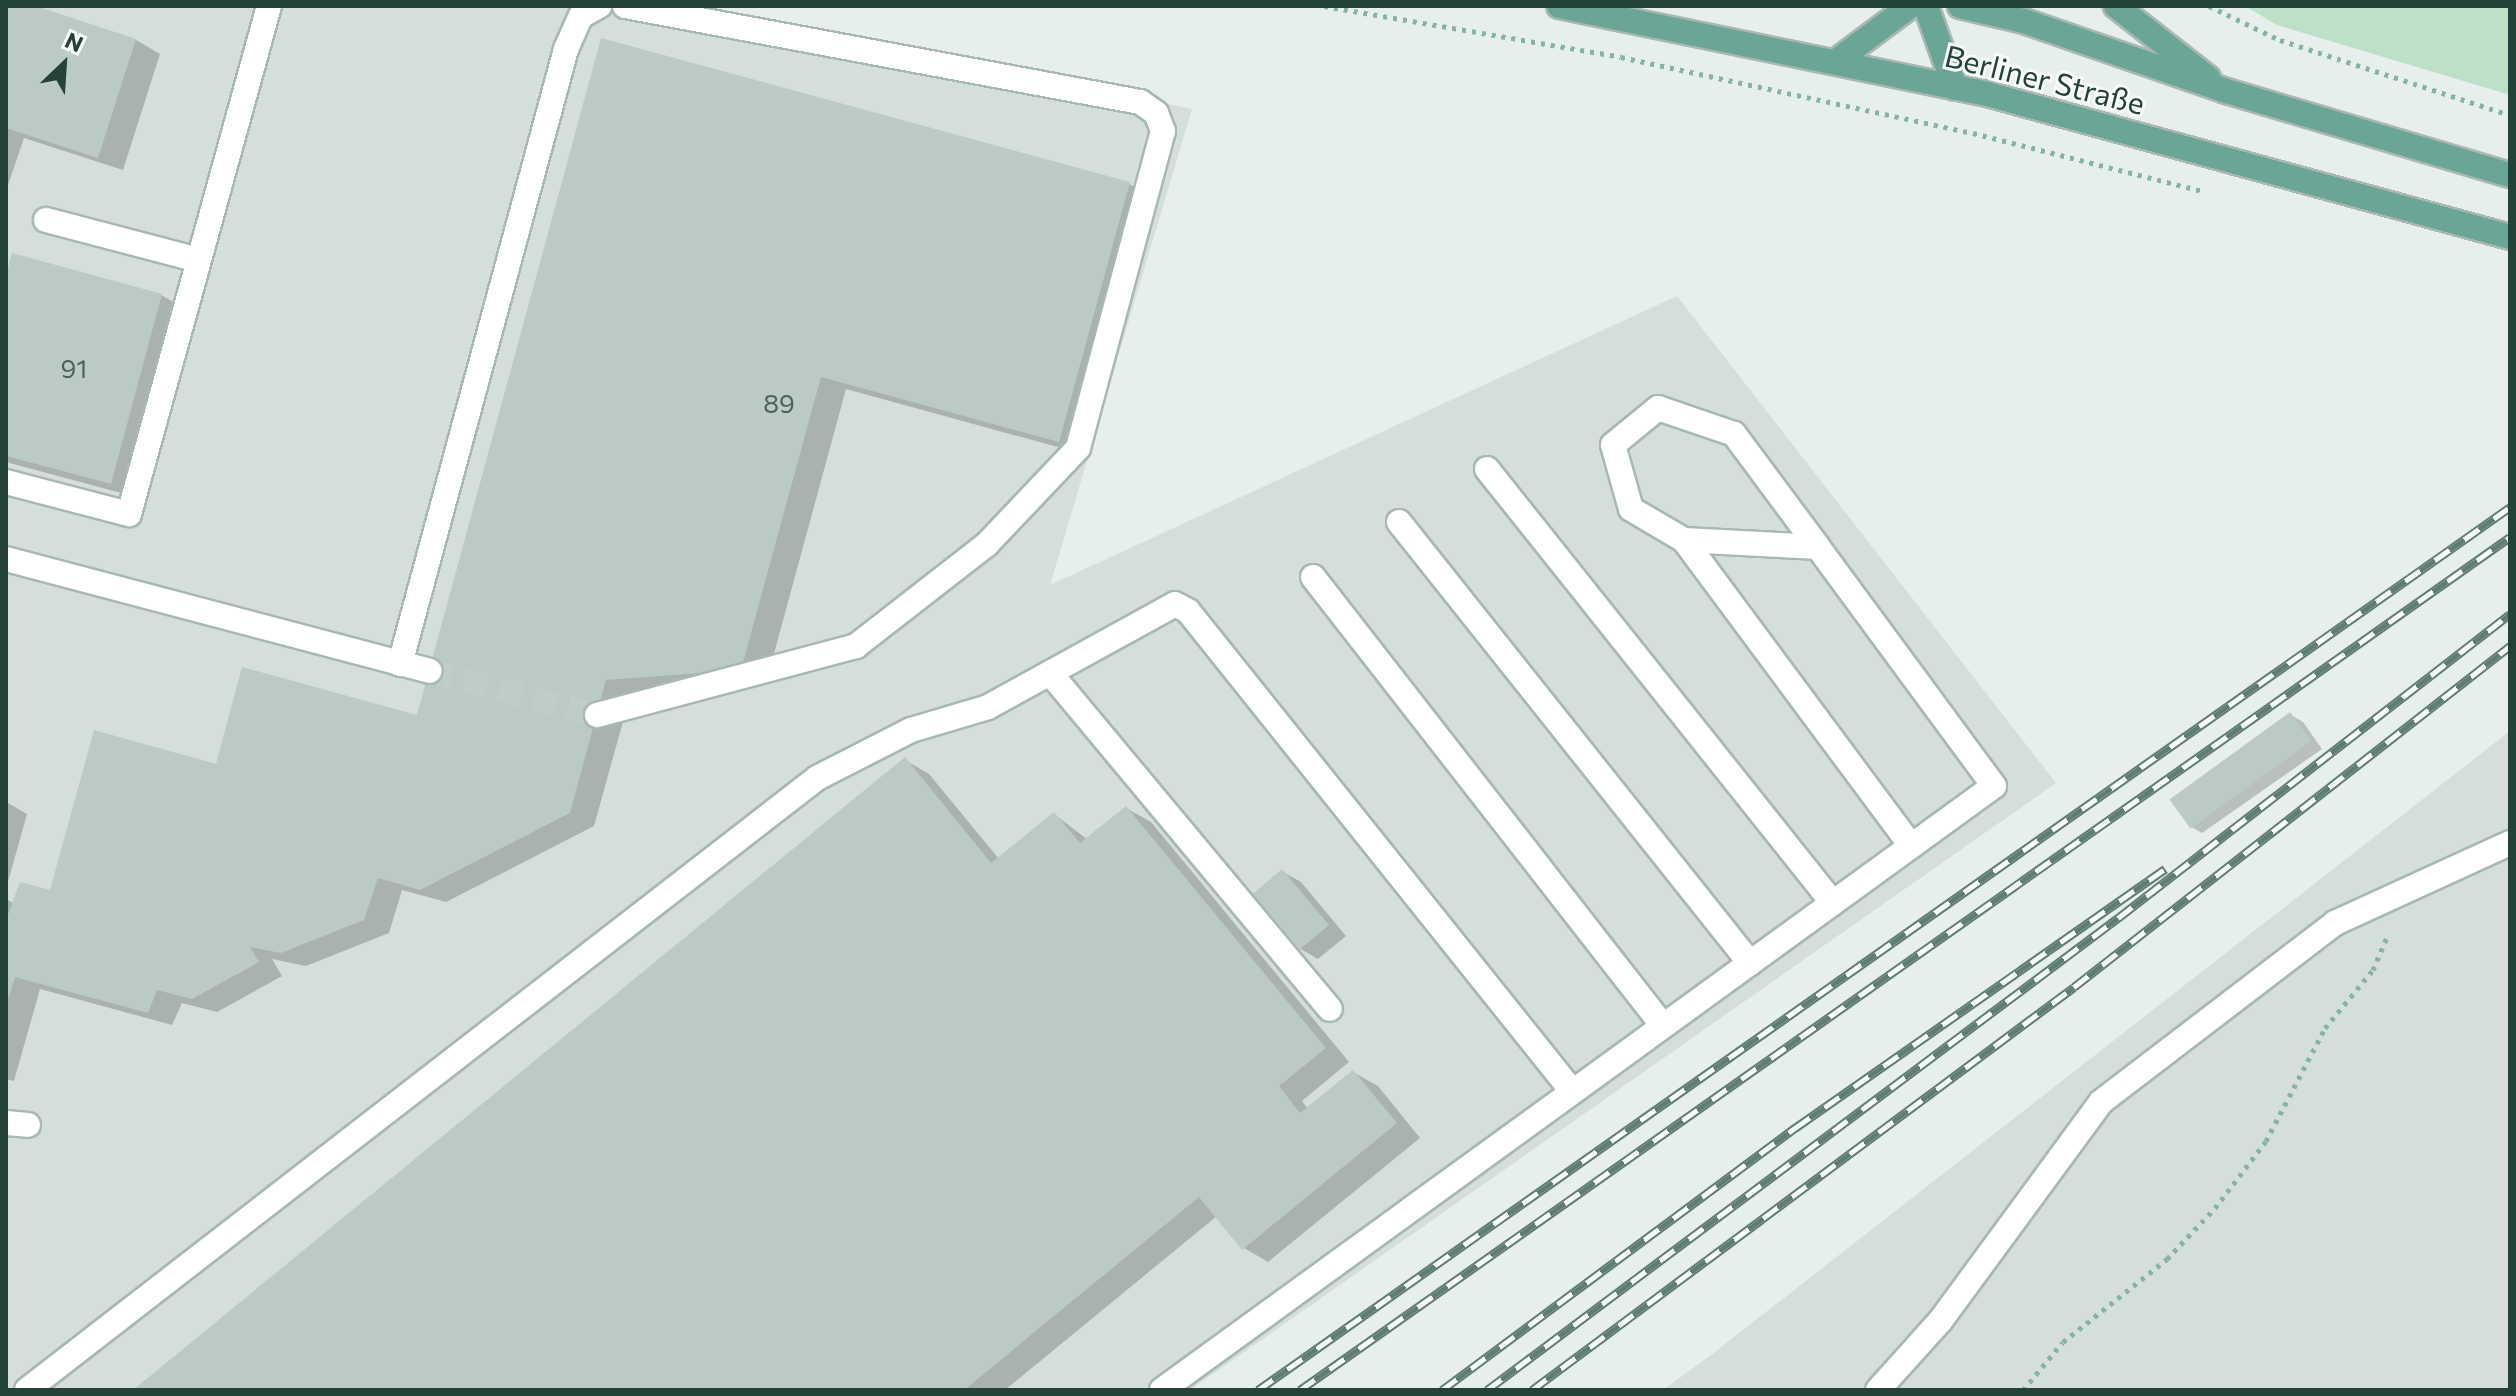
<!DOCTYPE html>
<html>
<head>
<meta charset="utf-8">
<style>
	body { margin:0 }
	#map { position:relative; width:2516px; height:1396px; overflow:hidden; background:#e6efeb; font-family:Commissioner,sans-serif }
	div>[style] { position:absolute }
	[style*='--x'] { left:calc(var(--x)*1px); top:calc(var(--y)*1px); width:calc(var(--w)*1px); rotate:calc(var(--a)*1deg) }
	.built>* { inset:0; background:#d4dfda }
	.green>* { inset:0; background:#bfe0c8 }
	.shadow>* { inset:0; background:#0003 }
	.building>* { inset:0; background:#bbcac4; transform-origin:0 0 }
	.minor-tunnel>* { height:24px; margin-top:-12px; transform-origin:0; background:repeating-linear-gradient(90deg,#bfccc8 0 24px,transparent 0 36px) }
	.path>* { height:5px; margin-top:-2.5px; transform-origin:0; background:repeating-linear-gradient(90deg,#86b3a5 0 4px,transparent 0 10px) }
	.roads { filter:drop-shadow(2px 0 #a8b8b2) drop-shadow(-2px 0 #a8b8b2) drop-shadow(0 2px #a8b8b2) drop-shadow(0 -2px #a8b8b2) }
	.minor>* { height:24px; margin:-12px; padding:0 12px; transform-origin:12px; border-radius:12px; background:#fff }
	.major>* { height:24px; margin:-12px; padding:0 12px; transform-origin:12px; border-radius:12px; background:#6aa596 }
	.rail>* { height:9px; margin-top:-4.5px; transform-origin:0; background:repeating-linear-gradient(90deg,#f7fbf9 0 18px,#5f7d75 0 36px); box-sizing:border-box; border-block:2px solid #5f7d75 }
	span { translate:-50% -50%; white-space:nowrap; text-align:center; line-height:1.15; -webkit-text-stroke:6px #f7fbf9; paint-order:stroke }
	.number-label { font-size:26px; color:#4a645c }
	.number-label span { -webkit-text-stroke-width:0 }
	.street-label { font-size:30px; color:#24423a }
	.frame { position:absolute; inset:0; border:8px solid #24423a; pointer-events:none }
	.north { position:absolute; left:24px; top:24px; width:80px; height:80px; -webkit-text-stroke:6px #f7fbf9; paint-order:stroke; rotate:25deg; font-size:22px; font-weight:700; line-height:32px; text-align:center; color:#24423a }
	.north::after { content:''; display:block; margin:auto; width:28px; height:36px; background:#24423a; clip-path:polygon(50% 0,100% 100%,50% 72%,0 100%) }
</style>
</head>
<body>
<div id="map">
	<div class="built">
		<div style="clip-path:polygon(6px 6px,685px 6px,1192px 109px,1050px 585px,1677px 296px,2056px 783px,1190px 1390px,6px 1390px)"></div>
		<div style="clip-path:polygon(2510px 731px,2510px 1390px,1663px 1390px,1711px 1355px)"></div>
	</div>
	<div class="green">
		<div style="clip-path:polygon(2245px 6px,2510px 6px,2510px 95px,2277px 25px)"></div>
	</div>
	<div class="shadow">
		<div style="clip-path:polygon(6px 6px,29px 6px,136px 40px,160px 54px,123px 170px,24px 138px,6px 191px)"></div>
		<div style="clip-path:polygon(603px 40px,1129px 184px,1153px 198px,1083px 454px,846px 389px,766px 683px,631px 693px,594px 826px,446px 902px,402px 890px,389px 933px,306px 966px,272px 959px,282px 976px,217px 1012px,182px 1003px,172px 1025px,40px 989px,14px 1081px,6px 1079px,6px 899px,15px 904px,52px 892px,217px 766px,418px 718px)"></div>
		<div style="clip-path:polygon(6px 283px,161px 295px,186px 309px,136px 497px,6px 462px)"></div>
		<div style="clip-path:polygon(2291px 715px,2303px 722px,2322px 749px,2202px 833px,2190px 826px)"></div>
		<div style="clip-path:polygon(905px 760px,929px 774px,999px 859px,1054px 814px,1088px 840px,1126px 808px,1151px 822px,1349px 1062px,1302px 1101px,1308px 1109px,1353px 1072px,1378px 1086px,1420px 1138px,1268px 1262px,1244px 1248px,1217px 1216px,1005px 1390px,137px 1390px)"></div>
		<div style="clip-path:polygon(6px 802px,27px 814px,6px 889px)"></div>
		<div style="clip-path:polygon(1283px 872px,1301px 882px,1346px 936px,1318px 959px,1299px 948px)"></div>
	</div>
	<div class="building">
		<div style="clip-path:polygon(6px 6px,36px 6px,136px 39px,98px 158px,6px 128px)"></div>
		<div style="clip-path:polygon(601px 38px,1130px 182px,1059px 442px,821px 377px,741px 670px,606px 680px,570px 813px,420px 890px,378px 878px,364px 920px,281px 953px,250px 947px,259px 962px,192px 999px,157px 990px,148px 1013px,15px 977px,6px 1006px,6px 920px,20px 882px,50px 890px,94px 730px,216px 764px,242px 667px,417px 715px)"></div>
		<div style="clip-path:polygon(12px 253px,162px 294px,111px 484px,6px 456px,6px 275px)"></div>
		<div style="left:2290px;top:712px;width:36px;height:149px;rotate:54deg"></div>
		<div style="clip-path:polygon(905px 757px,991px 863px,1054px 812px,1080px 843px,1126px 806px,1326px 1048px,1279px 1086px,1300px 1113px,1353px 1070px,1397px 1123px,1242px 1250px,1199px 1197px,964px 1390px,133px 1390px)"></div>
		<div style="left:1282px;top:869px;width:73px;height:38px;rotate:50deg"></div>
	</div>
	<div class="minor-tunnel">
		<div style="--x:429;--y:671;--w:174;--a:14.7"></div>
	</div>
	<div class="path">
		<div style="--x:1324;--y:6;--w:301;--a:9.7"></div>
		<div style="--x:1621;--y:57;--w:360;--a:12.2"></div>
		<div style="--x:1973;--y:133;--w:237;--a:14.2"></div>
		<div style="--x:2209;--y:6;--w:79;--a:25.6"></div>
		<div style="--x:2280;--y:40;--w:242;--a:18.1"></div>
		<div style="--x:2023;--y:1390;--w:62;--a:-50.2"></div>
		<div style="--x:2063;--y:1342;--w:133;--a:-38.6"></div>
		<div style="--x:2167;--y:1259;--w:70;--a:-46.7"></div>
		<div style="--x:2215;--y:1208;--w:84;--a:-52.7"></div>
		<div style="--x:2266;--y:1141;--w:127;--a:-62.4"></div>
		<div style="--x:2325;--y:1028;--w:75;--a:-50.4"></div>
		<div style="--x:2373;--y:970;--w:38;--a:-67"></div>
	</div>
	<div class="roads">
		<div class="minor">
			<div style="--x:46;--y:220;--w:157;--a:14.7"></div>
			<div style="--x:1487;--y:469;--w:555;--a:51.44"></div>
			<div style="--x:6;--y:482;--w:127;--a:14.6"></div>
			<div style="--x:129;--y:514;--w:527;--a:-74.59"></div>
			<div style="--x:1399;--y:522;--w:564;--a:51.48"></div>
			<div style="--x:1684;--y:540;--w:381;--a:53.4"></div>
			<div style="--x:6;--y:559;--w:438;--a:14.8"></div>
			<div style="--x:1313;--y:577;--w:569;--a:52.06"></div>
			<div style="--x:400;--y:664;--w:637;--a:-74.89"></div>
			<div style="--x:566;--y:49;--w:36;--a:-66"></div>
			<div style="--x:581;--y:16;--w:21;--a:-29"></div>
			<div style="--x:1050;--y:673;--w:437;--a:50.2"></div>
			<div style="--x:597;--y:715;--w:268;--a:-14.9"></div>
			<div style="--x:856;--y:646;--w:166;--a:-37.9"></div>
			<div style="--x:987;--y:544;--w:132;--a:-46.5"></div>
			<div style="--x:1078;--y:448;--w:328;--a:-75"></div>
			<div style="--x:1163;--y:131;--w:19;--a:-111"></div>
			<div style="--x:1156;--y:113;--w:19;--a:-145"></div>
			<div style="--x:1140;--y:102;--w:524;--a:-169.44"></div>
			<div style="--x:6;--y:1123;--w:22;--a:5"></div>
			<div style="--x:27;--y:1390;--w:999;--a:-37.76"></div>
			<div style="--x:817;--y:778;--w:106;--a:-27.1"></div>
			<div style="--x:911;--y:730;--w:80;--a:-16.6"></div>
			<div style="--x:988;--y:707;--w:213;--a:-28.8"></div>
			<div style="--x:1175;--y:604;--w:15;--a:28"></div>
			<div style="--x:1188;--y:611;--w:615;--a:51.34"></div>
			<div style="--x:1162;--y:1390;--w:1028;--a:-35.98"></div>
			<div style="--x:1994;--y:786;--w:297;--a:-126.4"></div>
			<div style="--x:1818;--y:547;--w:141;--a:-126.6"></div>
			<div style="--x:1734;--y:434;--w:80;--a:-161.1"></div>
			<div style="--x:1658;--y:408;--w:58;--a:140.6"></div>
			<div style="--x:1613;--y:445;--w:66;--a:74.3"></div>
			<div style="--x:1631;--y:509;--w:61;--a:30.3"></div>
			<div style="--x:1684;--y:540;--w:134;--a:3"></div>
			<div style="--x:1878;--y:1390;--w:94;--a:-48"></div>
			<div style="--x:1941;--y:1320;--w:270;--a:-53.7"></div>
			<div style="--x:2101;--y:1102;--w:295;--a:-37.4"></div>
			<div style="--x:2335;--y:923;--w:192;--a:-24.6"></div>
		</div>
		<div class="major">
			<div style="--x:1559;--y:6;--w:437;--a:11.6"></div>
			<div style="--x:1987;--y:94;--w:542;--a:15.29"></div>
			<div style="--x:1926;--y:6;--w:87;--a:70.5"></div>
			<div style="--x:1960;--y:6;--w:66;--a:13.2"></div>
			<div style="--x:2024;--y:21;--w:214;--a:19.1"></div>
			<div style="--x:2226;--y:91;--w:296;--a:16.5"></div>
			<div style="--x:2116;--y:6;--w:117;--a:38"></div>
			<div style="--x:1835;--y:62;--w:94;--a:-36.7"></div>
		</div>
	</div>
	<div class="rail">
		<div style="--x:1258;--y:1390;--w:1532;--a:-35.19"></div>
		<div style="--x:1300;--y:1390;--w:1480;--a:-35.18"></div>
		<div style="--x:1442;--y:1390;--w:440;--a:-36.6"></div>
		<div style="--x:1795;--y:1128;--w:452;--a:-35"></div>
		<div style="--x:1487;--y:1390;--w:788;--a:-36.8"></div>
		<div style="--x:2118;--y:918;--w:496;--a:-37.8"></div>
		<div style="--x:1532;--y:1390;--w:675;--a:-36.63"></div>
		<div style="--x:2074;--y:987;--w:554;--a:-38.03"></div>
	</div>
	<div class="number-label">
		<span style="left:74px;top:368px">91</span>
		<span style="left:779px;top:403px">89</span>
	</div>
	<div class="street-label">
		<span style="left:2045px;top:79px;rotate:14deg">Berliner Straße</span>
	</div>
	<div class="frame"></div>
	<div class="north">N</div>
</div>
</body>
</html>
